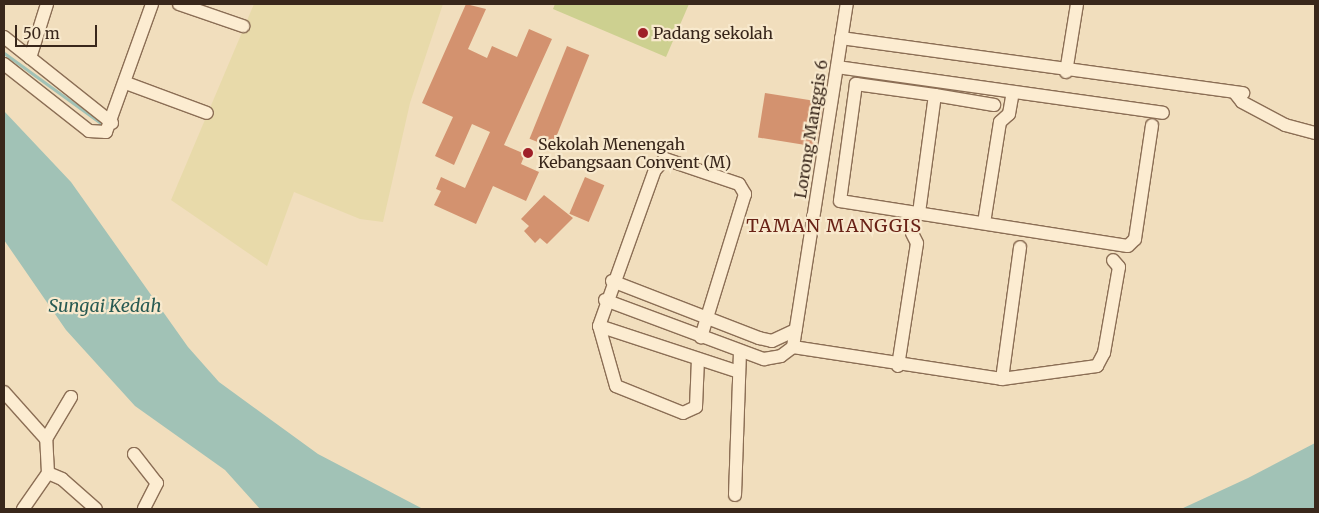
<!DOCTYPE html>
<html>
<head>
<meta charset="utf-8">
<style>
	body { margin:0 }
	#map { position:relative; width:1319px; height:513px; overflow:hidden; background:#f1debd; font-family:Merriweather,serif }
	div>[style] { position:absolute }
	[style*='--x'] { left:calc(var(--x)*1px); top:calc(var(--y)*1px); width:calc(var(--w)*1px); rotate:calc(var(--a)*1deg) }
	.farmland>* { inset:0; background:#e8daaa }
	.green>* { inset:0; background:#cdd090 }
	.water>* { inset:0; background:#a1c2b6 }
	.stream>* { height:3px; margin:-1.5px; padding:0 1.5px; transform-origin:1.5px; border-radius:1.5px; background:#a1c2b6 }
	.building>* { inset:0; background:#d3926f; transform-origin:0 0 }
	.roads { filter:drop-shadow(1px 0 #8b6e55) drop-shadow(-1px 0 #8b6e55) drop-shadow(0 1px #8b6e55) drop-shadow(0 -1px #8b6e55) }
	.street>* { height:12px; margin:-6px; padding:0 6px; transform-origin:6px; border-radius:6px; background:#fcecd1 }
	.dots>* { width:14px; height:14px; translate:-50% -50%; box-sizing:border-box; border:2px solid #f8e9cd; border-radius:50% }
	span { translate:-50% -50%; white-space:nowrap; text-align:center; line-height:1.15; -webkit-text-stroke:4.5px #f8e9cd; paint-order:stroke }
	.poi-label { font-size:16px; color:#39271b }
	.left { translate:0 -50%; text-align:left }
	.street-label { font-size:16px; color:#39271b }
	.neighbourhood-label { font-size:18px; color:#692216; letter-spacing:1px }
	.water-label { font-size:18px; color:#285a53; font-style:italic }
	.frame { position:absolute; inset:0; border:5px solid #39271b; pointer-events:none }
	.scale { position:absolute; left:15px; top:25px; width:82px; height:22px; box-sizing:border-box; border:2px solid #39271b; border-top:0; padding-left:6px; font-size:15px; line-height:18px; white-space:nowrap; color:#39271b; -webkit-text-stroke:4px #f8e9cd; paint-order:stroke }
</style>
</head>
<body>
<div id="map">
	<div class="farmland">
		<div style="clip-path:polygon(254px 4px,443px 4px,410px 103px,383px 222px,360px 219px,294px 192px,267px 266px,171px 200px)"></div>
	</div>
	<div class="green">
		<div style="clip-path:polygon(555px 4px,689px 4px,666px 57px,553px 9px)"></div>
	</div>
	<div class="water">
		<div style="clip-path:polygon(4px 111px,71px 182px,188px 347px,219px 382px,318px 454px,423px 509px,260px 509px,225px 470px,135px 406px,66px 330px,4px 240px)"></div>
		<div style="clip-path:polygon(1315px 443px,1315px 509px,1181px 509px,1248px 478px)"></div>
	</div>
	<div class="stream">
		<div style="--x:4;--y:53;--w:121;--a:35.9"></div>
	</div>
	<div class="building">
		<div style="clip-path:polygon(466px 4px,486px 9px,468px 49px,487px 58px,492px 46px,517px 57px,529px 29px,552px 39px,504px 145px,525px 154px,521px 164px,539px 172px,526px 201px,493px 186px,476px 224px,434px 205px,441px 191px,436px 189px,441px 177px,465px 188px,490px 132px,472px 124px,454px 165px,435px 156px,453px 117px,422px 103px)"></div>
		<div style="left:567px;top:46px;width:24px;height:100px;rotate:22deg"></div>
		<div style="left:765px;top:93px;width:59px;height:45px;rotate:9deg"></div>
		<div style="left:585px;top:177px;width:21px;height:40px;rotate:23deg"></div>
		<div style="clip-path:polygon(544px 195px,573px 218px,547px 244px,540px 238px,535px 243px,524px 231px,529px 226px,521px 219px)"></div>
	</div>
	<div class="roads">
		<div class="street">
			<div style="--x:179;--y:4;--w:68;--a:19"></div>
			<div style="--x:4;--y:37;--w:138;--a:38.5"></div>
			<div style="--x:841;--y:38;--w:406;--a:7.8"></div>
			<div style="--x:30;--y:58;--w:57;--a:-72.5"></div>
			<div style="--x:4;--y:64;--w:108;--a:38.2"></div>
			<div style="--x:89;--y:131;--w:17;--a:3"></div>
			<div style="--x:106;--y:132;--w:136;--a:-70.2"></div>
			<div style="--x:837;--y:67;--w:329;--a:8"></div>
			<div style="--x:1066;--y:72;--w:69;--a:-80.8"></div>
			<div style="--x:126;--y:83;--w:86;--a:20.3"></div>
			<div style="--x:1235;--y:93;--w:11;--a:52"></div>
			<div style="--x:1242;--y:102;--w:49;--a:28.1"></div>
			<div style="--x:1285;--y:125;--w:31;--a:15"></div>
			<div style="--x:935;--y:95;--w:80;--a:-172.1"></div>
			<div style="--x:856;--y:84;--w:118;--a:97.8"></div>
			<div style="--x:840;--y:201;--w:291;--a:8.9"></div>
			<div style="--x:1128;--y:246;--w:10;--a:-45"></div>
			<div style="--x:1135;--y:239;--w:115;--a:-81.5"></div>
			<div style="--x:919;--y:213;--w:119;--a:-82.3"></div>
			<div style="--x:935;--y:95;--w:60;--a:9.6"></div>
			<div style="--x:984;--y:223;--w:102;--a:-81"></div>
			<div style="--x:1000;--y:122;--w:12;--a:-42"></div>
			<div style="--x:1009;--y:114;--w:22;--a:-80"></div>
			<div style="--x:612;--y:281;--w:158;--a:21.2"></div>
			<div style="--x:759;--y:338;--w:13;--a:13"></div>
			<div style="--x:772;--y:341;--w:26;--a:-25"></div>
			<div style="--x:605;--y:300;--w:170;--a:20.4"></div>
			<div style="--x:764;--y:359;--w:17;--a:-10"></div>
			<div style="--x:781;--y:356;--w:15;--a:-37"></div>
			<div style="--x:599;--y:326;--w:147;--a:18.2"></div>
			<div style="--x:793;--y:347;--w:211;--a:8.7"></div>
			<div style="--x:1002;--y:379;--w:96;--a:-7.8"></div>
			<div style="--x:1097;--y:366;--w:15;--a:-62"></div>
			<div style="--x:1104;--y:353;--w:87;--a:-80.1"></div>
			<div style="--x:1119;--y:267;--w:9;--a:-131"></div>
			<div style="--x:793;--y:347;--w:347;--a:-81.1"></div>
			<div style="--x:698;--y:359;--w:48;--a:92.4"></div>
			<div style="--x:696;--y:407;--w:14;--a:155"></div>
			<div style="--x:683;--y:413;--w:72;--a:-158.1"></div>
			<div style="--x:616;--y:386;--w:62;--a:-105.8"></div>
			<div style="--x:599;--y:326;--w:166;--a:-70.3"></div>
			<div style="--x:655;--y:170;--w:15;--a:-48"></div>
			<div style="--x:665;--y:159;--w:78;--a:18.7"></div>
			<div style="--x:739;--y:184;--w:12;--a:59"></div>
			<div style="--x:745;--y:194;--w:150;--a:107.1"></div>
			<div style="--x:898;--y:366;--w:124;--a:-81.2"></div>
			<div style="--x:917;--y:243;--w:11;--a:-117"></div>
			<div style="--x:1002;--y:379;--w:133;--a:-82.2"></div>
			<div style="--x:4;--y:392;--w:63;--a:48.2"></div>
			<div style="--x:134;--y:454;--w:37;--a:52"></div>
			<div style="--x:157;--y:483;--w:29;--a:117"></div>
			<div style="--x:48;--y:473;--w:15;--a:23"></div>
			<div style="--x:62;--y:479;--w:45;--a:41.4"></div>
			<div style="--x:735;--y:495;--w:144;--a:-88"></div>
			<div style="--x:23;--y:509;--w:44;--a:-55.2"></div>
			<div style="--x:48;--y:473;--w:34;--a:-93"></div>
			<div style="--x:46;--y:439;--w:49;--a:-59.2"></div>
		</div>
	</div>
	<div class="dots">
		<div style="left:643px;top:33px;background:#9f2029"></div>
		<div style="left:528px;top:153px;background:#9f2029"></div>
	</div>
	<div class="poi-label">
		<span class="left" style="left:653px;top:33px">Padang sekolah</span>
		<span class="left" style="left:538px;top:153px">Sekolah Menengah<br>Kebangsaan Convent (M)</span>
	</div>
	<div class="street-label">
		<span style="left:811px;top:129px;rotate:-81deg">Lorong Manggis 6</span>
	</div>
	<div class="neighbourhood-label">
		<span style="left:834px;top:226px">TAMAN MANGGIS</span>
	</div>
	<div class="water-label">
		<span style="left:105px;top:306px">Sungai Kedah</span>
	</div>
	<div class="frame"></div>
	<div class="scale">50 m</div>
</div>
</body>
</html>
